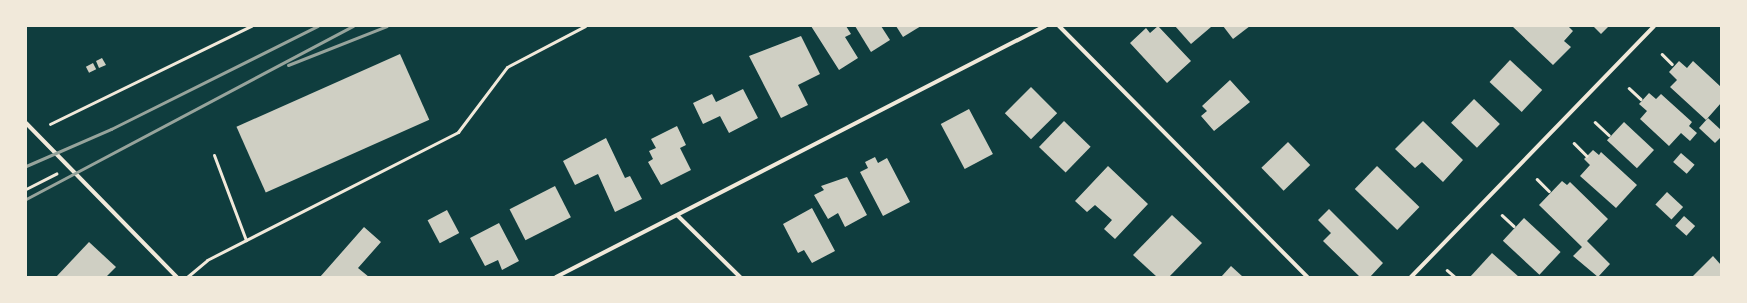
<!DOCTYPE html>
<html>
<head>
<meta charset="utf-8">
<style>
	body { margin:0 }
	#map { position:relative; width:1747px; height:303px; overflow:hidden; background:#0f3d3e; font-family:Barlow,sans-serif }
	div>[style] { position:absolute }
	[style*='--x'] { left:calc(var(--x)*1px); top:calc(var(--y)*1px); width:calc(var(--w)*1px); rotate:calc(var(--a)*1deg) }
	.building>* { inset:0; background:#cfcfc3; transform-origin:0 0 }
	.path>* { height:2.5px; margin:-1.25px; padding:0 1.25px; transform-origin:1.25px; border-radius:1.25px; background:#f1e9da }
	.service>* { height:3px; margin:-1.5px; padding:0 1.5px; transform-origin:1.5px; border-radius:1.5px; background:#f1e9da }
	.minor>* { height:4px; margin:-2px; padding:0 2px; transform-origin:2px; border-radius:2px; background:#f1e9da }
	.rail>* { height:3px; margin:-1.5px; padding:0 1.5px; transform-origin:1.5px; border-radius:1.5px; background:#97a49c }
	span { translate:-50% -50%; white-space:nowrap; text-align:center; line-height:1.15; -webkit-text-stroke:4px #f1e9da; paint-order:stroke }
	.frame { position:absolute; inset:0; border:27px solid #f1e9da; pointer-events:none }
</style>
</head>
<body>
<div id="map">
	<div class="building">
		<div style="clip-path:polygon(811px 26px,846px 26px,851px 34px,845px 37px,858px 58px,839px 70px)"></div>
		<div style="clip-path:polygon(855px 26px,881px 26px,890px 40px,871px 52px)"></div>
		<div style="clip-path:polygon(896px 26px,921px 26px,903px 37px)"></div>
		<div style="clip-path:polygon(1158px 26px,1191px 61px,1167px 83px,1130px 43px,1146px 28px,1150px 33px)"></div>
		<div style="clip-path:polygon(1175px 26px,1210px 26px,1211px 27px,1191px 44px)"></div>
		<div style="clip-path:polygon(1223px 26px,1250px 26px,1233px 39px)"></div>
		<div style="clip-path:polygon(1512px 26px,1568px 26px,1573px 31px,1564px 41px,1571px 47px,1553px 65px)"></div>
		<div style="clip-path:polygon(1593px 26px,1609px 26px,1601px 34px)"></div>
		<div style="clip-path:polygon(801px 36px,820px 74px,798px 85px,808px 105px,781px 118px,749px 56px)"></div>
		<div style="left:400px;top:54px;width:72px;height:179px;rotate:66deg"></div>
		<div style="clip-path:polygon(102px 58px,106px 65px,99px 68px,96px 61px)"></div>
		<div style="left:1510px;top:60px;width:44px;height:30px;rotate:43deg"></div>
		<div style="clip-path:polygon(1679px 61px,1687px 68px,1693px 61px,1721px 87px,1721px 103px,1706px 120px,1670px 87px,1677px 80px,1669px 72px)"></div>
		<div style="left:93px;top:63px;width:7px;height:8px;rotate:63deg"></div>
		<div style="clip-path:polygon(1230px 80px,1250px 102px,1214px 131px,1201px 116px,1207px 111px,1202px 106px)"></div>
		<div style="left:1031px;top:87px;width:37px;height:37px;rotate:45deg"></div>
		<div style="clip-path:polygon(743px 89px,758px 118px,729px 133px,720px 116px,703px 124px,693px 103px,712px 94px,716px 102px)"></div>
		<div style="clip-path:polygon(1649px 93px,1656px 99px,1661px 94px,1692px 122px,1689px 126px,1697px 133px,1690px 141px,1681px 133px,1669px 146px,1640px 119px,1647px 111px,1639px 104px)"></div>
		<div style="left:1474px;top:99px;width:36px;height:33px;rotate:44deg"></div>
		<div style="left:969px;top:109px;width:51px;height:32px;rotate:62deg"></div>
		<div style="clip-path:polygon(1708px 118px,1721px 130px,1721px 137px,1715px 143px,1699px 128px)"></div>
		<div style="left:1064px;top:121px;width:37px;height:36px;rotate:44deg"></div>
		<div style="clip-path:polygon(1423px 121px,1463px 160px,1443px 182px,1422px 162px,1415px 168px,1395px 149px)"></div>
		<div style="left:1624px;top:122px;width:41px;height:25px;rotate:43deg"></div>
		<div style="clip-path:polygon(677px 126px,686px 145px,680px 148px,691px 170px,661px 185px,648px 162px,653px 159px,649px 151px,656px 148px,651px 139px)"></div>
		<div style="clip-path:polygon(606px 138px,625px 178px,630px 176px,642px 199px,615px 212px,598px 174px,575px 185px,563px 161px)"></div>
		<div style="left:1288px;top:142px;width:32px;height:37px;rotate:46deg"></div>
		<div style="clip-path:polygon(1593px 150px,1599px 155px,1601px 152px,1637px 185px,1616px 208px,1580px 176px,1590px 165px,1584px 159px)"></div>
		<div style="left:1681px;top:153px;width:18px;height:12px;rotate:41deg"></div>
		<div style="clip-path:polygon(875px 157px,878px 163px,887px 158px,910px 202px,883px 216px,860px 172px,868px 168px,865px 162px)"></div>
		<div style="clip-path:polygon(1108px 166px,1148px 204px,1115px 239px,1104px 229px,1112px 220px,1095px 205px,1087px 212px,1075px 201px)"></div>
		<div style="left:1377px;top:166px;width:59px;height:32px;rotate:44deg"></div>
		<div style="clip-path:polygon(847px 177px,867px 215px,845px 227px,838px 213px,828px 219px,814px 195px,824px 190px,821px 186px)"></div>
		<div style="clip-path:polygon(1562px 181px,1567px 185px,1570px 182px,1608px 219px,1587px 241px,1610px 264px,1598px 277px,1573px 256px,1582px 247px,1539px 205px)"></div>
		<div style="left:555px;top:186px;width:35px;height:51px;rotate:63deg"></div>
		<div style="left:1667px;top:192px;width:22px;height:17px;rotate:43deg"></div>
		<div style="clip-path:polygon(812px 208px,835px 251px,812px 263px,804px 250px,798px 253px,783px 224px)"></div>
		<div style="clip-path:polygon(1329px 209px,1383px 263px,1370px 277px,1360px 277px,1323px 241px,1331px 233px,1318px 220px)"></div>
		<div style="left:447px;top:210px;width:26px;height:22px;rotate:62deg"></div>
		<div style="clip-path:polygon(1172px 215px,1202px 243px,1169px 277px,1157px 277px,1133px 255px)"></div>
		<div style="left:1684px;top:216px;width:15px;height:13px;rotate:42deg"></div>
		<div style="left:1524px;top:218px;width:50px;height:31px;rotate:43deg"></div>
		<div style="clip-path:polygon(499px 223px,519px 261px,502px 270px,498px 260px,485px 266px,470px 238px)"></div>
		<div style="clip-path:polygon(364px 227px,381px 242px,358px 268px,369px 277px,320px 277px)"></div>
		<div style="clip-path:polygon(89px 242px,116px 267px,106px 277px,56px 277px)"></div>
		<div style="clip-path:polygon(1492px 253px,1519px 277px,1470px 277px)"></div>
		<div style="clip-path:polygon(1713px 256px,1721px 265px,1721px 277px,1692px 277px)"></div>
		<div style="clip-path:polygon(1231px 266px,1243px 277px,1221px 277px)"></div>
	</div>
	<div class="path">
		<div style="--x:1662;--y:54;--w:14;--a:45"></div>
		<div style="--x:1629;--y:88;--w:16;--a:43"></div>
		<div style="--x:1595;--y:122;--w:19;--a:43"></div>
		<div style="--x:50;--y:124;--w:224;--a:-26"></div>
		<div style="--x:1574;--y:143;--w:18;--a:45"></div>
		<div style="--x:1537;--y:179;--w:17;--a:45"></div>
		<div style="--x:26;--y:189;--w:34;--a:-27"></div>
		<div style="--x:1502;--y:215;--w:16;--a:43"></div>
		<div style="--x:1447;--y:270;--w:11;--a:41"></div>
	</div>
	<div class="service">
		<div style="--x:214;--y:155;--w:91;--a:69.4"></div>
		<div style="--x:187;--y:277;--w:26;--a:-40"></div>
		<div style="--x:207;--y:260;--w:282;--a:-27"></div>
		<div style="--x:458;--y:132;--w:81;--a:-53"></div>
		<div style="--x:507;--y:67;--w:88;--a:-27.7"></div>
	</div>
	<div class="minor">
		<div style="--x:1059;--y:26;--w:353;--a:45.3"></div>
		<div style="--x:26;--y:123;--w:216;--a:45.6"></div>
		<div style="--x:678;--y:216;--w:87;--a:44.5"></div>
		<div style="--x:556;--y:277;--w:550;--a:-27.17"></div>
		<div style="--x:1411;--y:277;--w:349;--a:-45.9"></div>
	</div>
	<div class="rail">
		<div style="--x:288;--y:65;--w:106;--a:-21.5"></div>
		<div style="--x:26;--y:166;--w:93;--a:-23.5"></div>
		<div style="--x:111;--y:129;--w:231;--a:-26.5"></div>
		<div style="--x:26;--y:199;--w:370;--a:-27.9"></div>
	</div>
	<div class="frame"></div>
</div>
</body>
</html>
